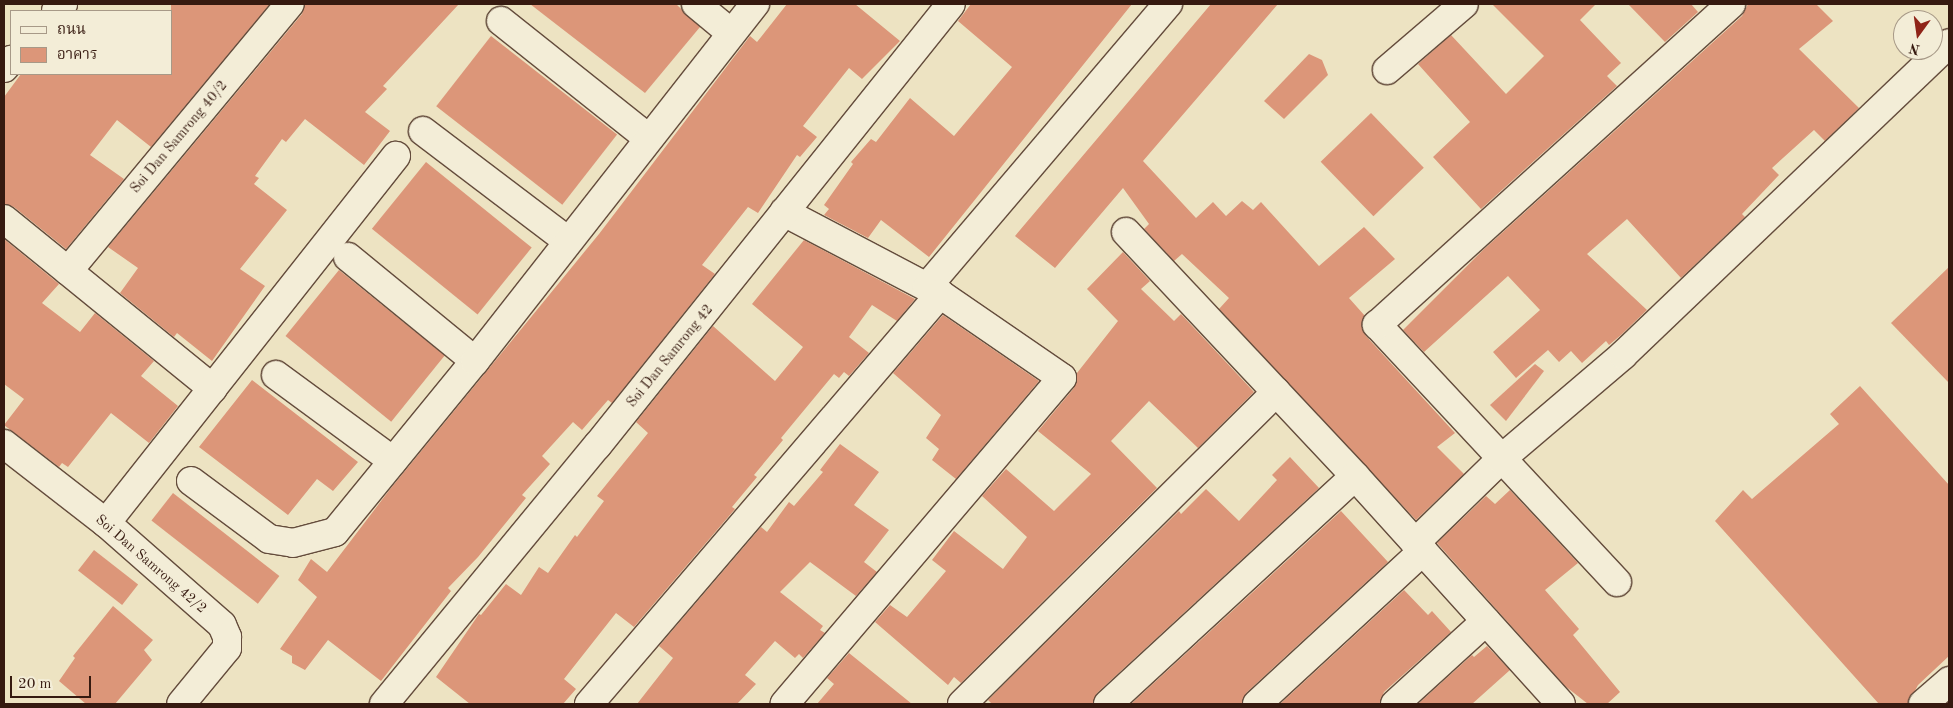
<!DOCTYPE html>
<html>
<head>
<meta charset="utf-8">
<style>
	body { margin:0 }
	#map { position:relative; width:1953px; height:708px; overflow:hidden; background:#ede3c2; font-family:"Old Standard TT","Noto Serif Thai",serif }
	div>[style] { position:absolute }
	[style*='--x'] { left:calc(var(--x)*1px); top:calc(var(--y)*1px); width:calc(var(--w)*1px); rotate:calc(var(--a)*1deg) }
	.building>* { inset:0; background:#dc9679; transform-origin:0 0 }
	.roads { filter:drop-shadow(1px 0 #644c3c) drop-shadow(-1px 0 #644c3c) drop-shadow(0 1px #644c3c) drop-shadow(0 -1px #644c3c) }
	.street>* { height:28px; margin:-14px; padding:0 14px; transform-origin:14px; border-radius:14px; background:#f3edd7 }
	span { translate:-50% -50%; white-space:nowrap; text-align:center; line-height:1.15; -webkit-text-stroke:5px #f3edd7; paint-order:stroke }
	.street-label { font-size:14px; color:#361a10 }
	.frame { position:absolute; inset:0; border:5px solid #361a10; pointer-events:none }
	.legend { position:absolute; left:10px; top:10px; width:162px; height:65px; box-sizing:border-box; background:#f3edd7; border:1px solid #a79987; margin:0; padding:6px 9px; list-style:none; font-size:15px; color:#361a10 }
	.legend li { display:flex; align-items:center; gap:10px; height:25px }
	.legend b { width:25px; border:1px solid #a79987 }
	.north { position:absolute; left:1893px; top:10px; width:50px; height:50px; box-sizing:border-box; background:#f3edd7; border:1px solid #a79987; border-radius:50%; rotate:194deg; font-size:14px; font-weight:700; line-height:20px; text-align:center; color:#361a10 }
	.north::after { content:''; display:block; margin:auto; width:18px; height:22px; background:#8f2418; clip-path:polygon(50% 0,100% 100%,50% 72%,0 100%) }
	.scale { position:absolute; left:10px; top:676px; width:81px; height:22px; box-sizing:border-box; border:2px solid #361a10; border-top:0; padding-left:6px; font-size:15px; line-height:18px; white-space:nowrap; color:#361a10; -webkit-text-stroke:4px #f3edd7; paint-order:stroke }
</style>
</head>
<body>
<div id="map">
	<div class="building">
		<div style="clip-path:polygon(171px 4px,270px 4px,151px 147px,117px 120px,90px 155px,124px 179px,66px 249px,14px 207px,4px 204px,4px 97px,21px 74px,171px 74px)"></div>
		<div style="clip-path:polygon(305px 4px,459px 4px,383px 86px,387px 89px,365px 112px,390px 131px,364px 165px,305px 119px,286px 142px,282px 139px,255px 176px,259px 178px,254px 184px,287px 210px,240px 269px,265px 286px,212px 361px,177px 333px,174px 337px,120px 293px,138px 268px,108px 247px,302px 14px)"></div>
		<div style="clip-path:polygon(530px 4px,676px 4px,700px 27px,645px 93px)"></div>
		<div style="clip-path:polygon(787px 4px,855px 4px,900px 41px,862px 79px,849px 68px,803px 126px,817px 137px,800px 157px,797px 155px,758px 213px,748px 207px,702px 265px,715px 274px,612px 403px,608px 400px,582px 430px,573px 422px,542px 456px,550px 464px,522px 495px,526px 498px,478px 557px,448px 588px,451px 591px,381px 681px,328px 640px,305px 670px,292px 663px,292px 656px,280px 649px,317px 597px,298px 580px,311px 559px,327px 572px,391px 488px,599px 234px,750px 36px,757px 42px)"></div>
		<div style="clip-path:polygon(971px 4px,1132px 4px,929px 257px,881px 220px,868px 238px,824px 215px,829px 209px,824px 205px,853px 164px,851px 162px,871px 139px,876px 142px,910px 98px,954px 136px,1012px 67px,958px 21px)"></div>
		<div style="clip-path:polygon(1211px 4px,1278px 4px,1143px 161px,1196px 218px,1213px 202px,1226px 216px,1242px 201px,1253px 210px,1261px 202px,1319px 266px,1364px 227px,1395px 259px,1349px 298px,1365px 316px,1362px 328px,1366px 336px,1455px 433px,1437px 447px,1464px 474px,1416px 520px,1219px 309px,1229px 298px,1182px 254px,1174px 261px,1144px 229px,1149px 224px,1123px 188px,1055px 268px,1015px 236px)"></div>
		<div style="clip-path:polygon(1492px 4px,1596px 4px,1580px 20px,1621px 63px,1607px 76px,1617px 86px,1481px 209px,1433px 157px,1470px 122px,1418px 64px,1451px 35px,1506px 94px,1544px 56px)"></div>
		<div style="clip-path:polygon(1628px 4px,1691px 4px,1698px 12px,1665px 42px)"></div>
		<div style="clip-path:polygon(1748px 4px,1816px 4px,1833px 21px,1799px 49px,1859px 108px,1825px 141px,1814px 130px,1772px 168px,1779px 175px,1742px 214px,1745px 217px,1681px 278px,1627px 219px,1587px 254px,1647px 310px,1621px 335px,1609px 345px,1606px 341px,1582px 363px,1571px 351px,1559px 362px,1548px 350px,1516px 378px,1493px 352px,1540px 310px,1508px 276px,1424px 352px,1403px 330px,1482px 251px,1742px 16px)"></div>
		<div style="left:491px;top:36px;width:160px;height:89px;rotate:38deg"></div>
		<div style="clip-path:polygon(1309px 54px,1322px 60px,1328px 75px,1284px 119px,1264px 101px)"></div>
		<div style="left:1371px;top:113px;width:76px;height:70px;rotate:46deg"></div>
		<div style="left:426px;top:162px;width:136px;height:86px;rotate:39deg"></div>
		<div style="clip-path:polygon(4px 239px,59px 284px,42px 303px,80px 332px,95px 313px,154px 361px,141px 376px,178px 406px,149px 443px,111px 413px,68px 467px,62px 463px,59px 467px,4px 425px,24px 399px,4px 384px)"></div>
		<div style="clip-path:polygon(804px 240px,915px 299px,897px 321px,872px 305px,849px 337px,869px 353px,849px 376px,844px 372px,839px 378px,834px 374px,781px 438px,783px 440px,754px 475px,757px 477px,732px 507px,735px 509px,634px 627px,616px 613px,564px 679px,576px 689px,563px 704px,470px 704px,436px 677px,479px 614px,481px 615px,506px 584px,521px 595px,539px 567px,548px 573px,575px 535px,577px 537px,604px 501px,597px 496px,648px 433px,636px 422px,713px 326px,775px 381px,803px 347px,752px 304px)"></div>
		<div style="clip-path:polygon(1123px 252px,1150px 281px,1141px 289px,1174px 321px,1181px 314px,1254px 392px,1198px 448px,1149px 401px,1111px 441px,1157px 488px,961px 683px,954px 677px,948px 685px,875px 622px,890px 605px,907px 617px,946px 571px,932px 560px,954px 531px,1003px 569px,1027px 537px,982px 496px,1006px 469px,1054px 511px,1091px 474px,1038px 431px,1074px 388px,1077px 373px,1118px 321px,1087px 289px)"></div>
		<div style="clip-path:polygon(1949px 267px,1949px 383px,1891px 323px)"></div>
		<div style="left:339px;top:270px;width:136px;height:85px;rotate:39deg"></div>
		<div style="clip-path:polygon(943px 315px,1039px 381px,956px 479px,932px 460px,939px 449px,926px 438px,941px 415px,893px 373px)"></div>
		<div style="clip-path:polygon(1535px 364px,1544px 371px,1506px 421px,1490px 405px)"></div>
		<div style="clip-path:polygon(252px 380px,358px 462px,333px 491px,317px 479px,288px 515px,199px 447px)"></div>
		<div style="clip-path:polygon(1860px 386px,1949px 485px,1949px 656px,1918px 685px,1908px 704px,1879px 704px,1715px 521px,1743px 490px,1752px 499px,1839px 424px,1830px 414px)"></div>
		<div style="clip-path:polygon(840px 444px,879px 472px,854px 505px,889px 530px,864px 562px,877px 572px,856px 596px,810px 562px,780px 592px,823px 626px,820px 630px,825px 633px,803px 658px,799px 654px,795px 658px,775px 641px,745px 675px,756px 684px,737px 704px,637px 704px,673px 658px,659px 646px,761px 527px,767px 532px,789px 502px,794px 506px,823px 472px,820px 470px)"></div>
		<div style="clip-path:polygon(1290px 457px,1319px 488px,1097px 693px,1093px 704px,992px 704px,988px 700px,1179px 511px,1181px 514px,1206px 489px,1239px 521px,1277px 480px,1272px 475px)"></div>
		<div style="clip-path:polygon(1510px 490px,1578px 563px,1545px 590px,1579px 629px,1573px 635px,1620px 692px,1607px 704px,1588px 704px,1565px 686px,1437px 543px,1486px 496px,1495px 504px)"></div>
		<div style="left:173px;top:493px;width:135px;height:35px;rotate:38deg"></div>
		<div style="clip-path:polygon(1341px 511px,1388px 562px,1246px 693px,1242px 704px,1131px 704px)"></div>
		<div style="left:94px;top:550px;width:56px;height:26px;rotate:38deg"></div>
		<div style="clip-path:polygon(1404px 590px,1428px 615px,1432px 611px,1451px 632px,1384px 692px,1380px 704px,1280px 704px)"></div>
		<div style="clip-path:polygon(113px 606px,153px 640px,144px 650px,152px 660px,115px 704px,86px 704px,59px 681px,75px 658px,73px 656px)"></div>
		<div style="clip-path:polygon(1487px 646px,1510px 670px,1472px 704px,1418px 704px,1472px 655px,1474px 657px)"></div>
		<div style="clip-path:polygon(849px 653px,912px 704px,817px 704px,834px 684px,827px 678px)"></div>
	</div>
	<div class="roads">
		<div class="street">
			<div style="--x:696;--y:4;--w:45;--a:39.6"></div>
			<div style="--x:56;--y:11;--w:10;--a:-45"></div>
			<div style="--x:501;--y:21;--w:188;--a:38.5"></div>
			<div style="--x:4;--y:68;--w:11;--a:-49"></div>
			<div style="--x:1387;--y:70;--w:101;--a:-40.6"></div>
			<div style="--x:423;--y:131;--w:182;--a:37.2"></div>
			<div style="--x:784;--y:212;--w:176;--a:27.7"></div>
			<div style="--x:940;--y:294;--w:148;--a:34.5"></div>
			<div style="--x:1062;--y:378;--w:428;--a:130.4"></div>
			<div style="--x:4;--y:219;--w:269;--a:39.1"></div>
			<div style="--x:1126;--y:232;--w:335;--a:46.8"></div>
			<div style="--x:1355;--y:476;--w:307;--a:47.9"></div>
			<div style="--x:348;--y:257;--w:164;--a:39.3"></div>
			<div style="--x:68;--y:271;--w:347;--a:-50.3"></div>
			<div style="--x:927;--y:287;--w:372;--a:-49.6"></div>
			<div style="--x:276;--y:375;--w:145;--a:36.3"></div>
			<div style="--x:4;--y:444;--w:129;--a:37.8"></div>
			<div style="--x:106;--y:523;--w:154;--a:41.3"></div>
			<div style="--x:222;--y:625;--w:13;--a:67"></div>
			<div style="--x:227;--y:637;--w:11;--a:90"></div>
			<div style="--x:227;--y:648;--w:72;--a:129.4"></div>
			<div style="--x:191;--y:481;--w:97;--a:36.6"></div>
			<div style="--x:269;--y:539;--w:24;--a:9"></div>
			<div style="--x:293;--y:543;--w:43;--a:-14.7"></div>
			<div style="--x:335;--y:532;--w:221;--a:-50.7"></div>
			<div style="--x:475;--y:361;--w:454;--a:-51.9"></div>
			<div style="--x:106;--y:523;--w:468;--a:-51.7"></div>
			<div style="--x:1415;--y:543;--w:120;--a:-44.3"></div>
			<div style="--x:1501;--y:459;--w:160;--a:-40.4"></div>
			<div style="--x:1623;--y:355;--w:451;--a:-43.7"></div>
			<div style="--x:1617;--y:582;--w:352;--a:-133"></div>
			<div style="--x:1377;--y:325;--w:478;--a:-42.2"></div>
			<div style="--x:384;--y:704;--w:335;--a:-50.5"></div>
			<div style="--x:597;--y:446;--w:566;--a:-51.31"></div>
			<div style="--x:589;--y:704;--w:540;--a:-49.43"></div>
			<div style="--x:962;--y:704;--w:443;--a:-44.8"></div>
			<div style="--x:1108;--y:704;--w:336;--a:-42.7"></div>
			<div style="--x:1257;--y:704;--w:226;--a:-42.7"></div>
			<div style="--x:1395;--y:704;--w:123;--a:-42.4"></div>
			<div style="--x:1923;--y:704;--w:35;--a:-41"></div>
		</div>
	</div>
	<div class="street-label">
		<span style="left:179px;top:137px;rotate:-50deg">Soi Dan Samrong 40/2</span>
		<span style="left:670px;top:356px;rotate:-51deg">Soi Dan Samrong 42</span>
		<span style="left:151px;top:564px;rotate:41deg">Soi Dan Samrong 42/2</span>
	</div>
	<div class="frame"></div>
	<ul class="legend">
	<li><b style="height:6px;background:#f3edd7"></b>ถนน</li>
	<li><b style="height:14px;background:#dc9679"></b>อาคาร</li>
	</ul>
	<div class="north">N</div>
	<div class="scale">20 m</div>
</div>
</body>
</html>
